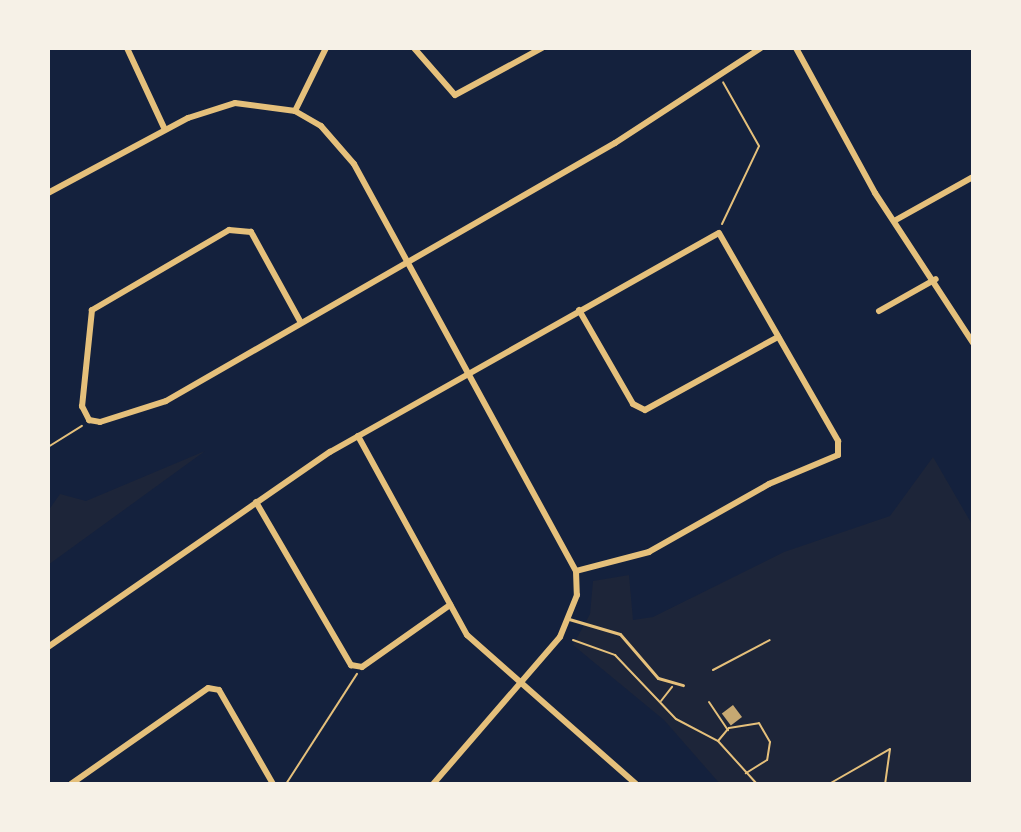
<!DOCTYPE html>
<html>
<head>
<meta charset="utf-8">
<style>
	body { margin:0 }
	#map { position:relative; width:1021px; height:832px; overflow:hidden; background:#14213d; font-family:"Source Sans 3",sans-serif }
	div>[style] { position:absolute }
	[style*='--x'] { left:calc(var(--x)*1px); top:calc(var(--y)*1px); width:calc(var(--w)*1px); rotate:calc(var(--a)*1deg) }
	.green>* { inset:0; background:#1d2539 }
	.building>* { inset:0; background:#c6a872; transform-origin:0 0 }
	.path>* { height:2px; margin:-1px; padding:0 1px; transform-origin:1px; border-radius:1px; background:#e5c07b }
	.service>* { height:3px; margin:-1.5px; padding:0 1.5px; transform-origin:1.5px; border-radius:1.5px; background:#e5c07b }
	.minor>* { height:6px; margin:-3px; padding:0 3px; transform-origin:3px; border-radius:3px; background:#e5c07b }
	span { translate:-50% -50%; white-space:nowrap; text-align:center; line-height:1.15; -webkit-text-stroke:6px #f6f1e7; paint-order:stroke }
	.frame { position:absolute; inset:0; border:50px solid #f6f1e7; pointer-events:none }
</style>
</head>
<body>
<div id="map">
	<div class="green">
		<div style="clip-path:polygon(205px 451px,48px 565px,48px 511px,60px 494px,86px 501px)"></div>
		<div style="clip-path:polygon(933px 457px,973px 526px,973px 784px,720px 784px,664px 720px,573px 645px,590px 614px,593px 581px,629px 575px,633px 620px,653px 617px,784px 552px,890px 516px)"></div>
	</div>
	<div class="building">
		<div style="left:733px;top:705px;width:15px;height:14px;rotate:53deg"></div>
	</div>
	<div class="path">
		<div style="--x:722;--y:224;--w:86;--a:-64.6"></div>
		<div style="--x:759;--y:146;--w:73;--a:-119.4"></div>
		<div style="--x:48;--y:447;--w:40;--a:-32"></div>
		<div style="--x:573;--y:640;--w:45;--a:19.7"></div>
		<div style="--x:615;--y:655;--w:88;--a:46.4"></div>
		<div style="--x:676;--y:719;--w:47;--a:27.6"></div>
		<div style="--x:718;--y:741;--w:58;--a:47.8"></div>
		<div style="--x:713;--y:670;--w:64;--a:-27.8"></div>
		<div style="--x:661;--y:701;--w:18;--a:-52"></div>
		<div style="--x:709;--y:702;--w:34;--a:56"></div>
		<div style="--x:718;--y:741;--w:17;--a:-50"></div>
		<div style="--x:729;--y:728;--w:30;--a:-9"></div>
		<div style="--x:759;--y:723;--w:22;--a:60"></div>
		<div style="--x:770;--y:742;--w:18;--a:99"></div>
		<div style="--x:767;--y:760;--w:25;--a:148"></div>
		<div style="--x:286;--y:784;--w:131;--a:-57.2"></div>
		<div style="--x:829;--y:784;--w:70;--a:-29.8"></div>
		<div style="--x:890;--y:749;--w:35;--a:98"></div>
	</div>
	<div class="service">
		<div style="--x:569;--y:619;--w:53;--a:16.4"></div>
		<div style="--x:620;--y:634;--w:58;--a:49.2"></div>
		<div style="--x:658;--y:678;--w:26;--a:16"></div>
	</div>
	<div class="minor">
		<div style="--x:127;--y:48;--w:90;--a:65.1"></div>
		<div style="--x:414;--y:48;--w:62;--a:48.9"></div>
		<div style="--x:455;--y:95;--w:99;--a:-28.4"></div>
		<div style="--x:796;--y:48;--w:165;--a:61.4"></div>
		<div style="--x:875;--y:193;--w:179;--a:56.8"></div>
		<div style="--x:295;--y:111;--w:70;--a:-63.8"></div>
		<div style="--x:48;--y:193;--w:159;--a:-28.2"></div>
		<div style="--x:188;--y:118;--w:49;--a:-17.7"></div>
		<div style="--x:235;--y:103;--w:61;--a:7.6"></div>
		<div style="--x:295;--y:111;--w:30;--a:30"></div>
		<div style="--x:321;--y:126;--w:50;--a:49"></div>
		<div style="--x:354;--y:164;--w:464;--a:61.4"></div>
		<div style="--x:576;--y:571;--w:24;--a:88"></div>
		<div style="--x:577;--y:595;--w:45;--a:112"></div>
		<div style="--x:560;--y:637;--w:194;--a:130.8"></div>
		<div style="--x:894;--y:221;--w:90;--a:-29.1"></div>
		<div style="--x:579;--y:310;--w:108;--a:60.1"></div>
		<div style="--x:633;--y:404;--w:13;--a:27"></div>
		<div style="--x:645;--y:410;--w:152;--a:-28.8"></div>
		<div style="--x:879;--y:311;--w:65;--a:-29.3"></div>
		<div style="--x:300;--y:321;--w:102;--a:-118.8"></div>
		<div style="--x:251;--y:232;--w:22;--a:-175"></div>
		<div style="--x:229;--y:230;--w:159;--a:149.7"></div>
		<div style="--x:92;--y:310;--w:97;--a:95.9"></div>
		<div style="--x:82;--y:406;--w:16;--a:63"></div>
		<div style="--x:89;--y:420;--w:11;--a:10"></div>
		<div style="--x:100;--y:422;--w:69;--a:-17.7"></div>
		<div style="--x:166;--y:401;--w:518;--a:-29.88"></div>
		<div style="--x:615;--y:143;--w:174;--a:-33.1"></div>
		<div style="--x:358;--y:436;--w:227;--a:61.3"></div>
		<div style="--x:467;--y:635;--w:225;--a:41.4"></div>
		<div style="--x:256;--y:502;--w:189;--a:59.8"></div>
		<div style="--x:351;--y:665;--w:11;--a:10"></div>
		<div style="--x:362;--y:667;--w:108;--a:-35.2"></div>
		<div style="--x:48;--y:647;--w:343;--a:-34.7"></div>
		<div style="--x:330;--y:452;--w:446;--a:-29.4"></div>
		<div style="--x:719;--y:233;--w:240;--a:60.2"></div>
		<div style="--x:838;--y:441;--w:14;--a:90"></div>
		<div style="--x:838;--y:455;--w:75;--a:157.2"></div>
		<div style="--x:769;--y:484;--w:138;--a:150.5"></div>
		<div style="--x:649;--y:552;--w:75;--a:165.4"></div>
		<div style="--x:71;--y:784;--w:167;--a:-35"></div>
		<div style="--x:208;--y:688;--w:11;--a:10"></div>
		<div style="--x:219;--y:690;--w:108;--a:60.1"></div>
	</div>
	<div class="frame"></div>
</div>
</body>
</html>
